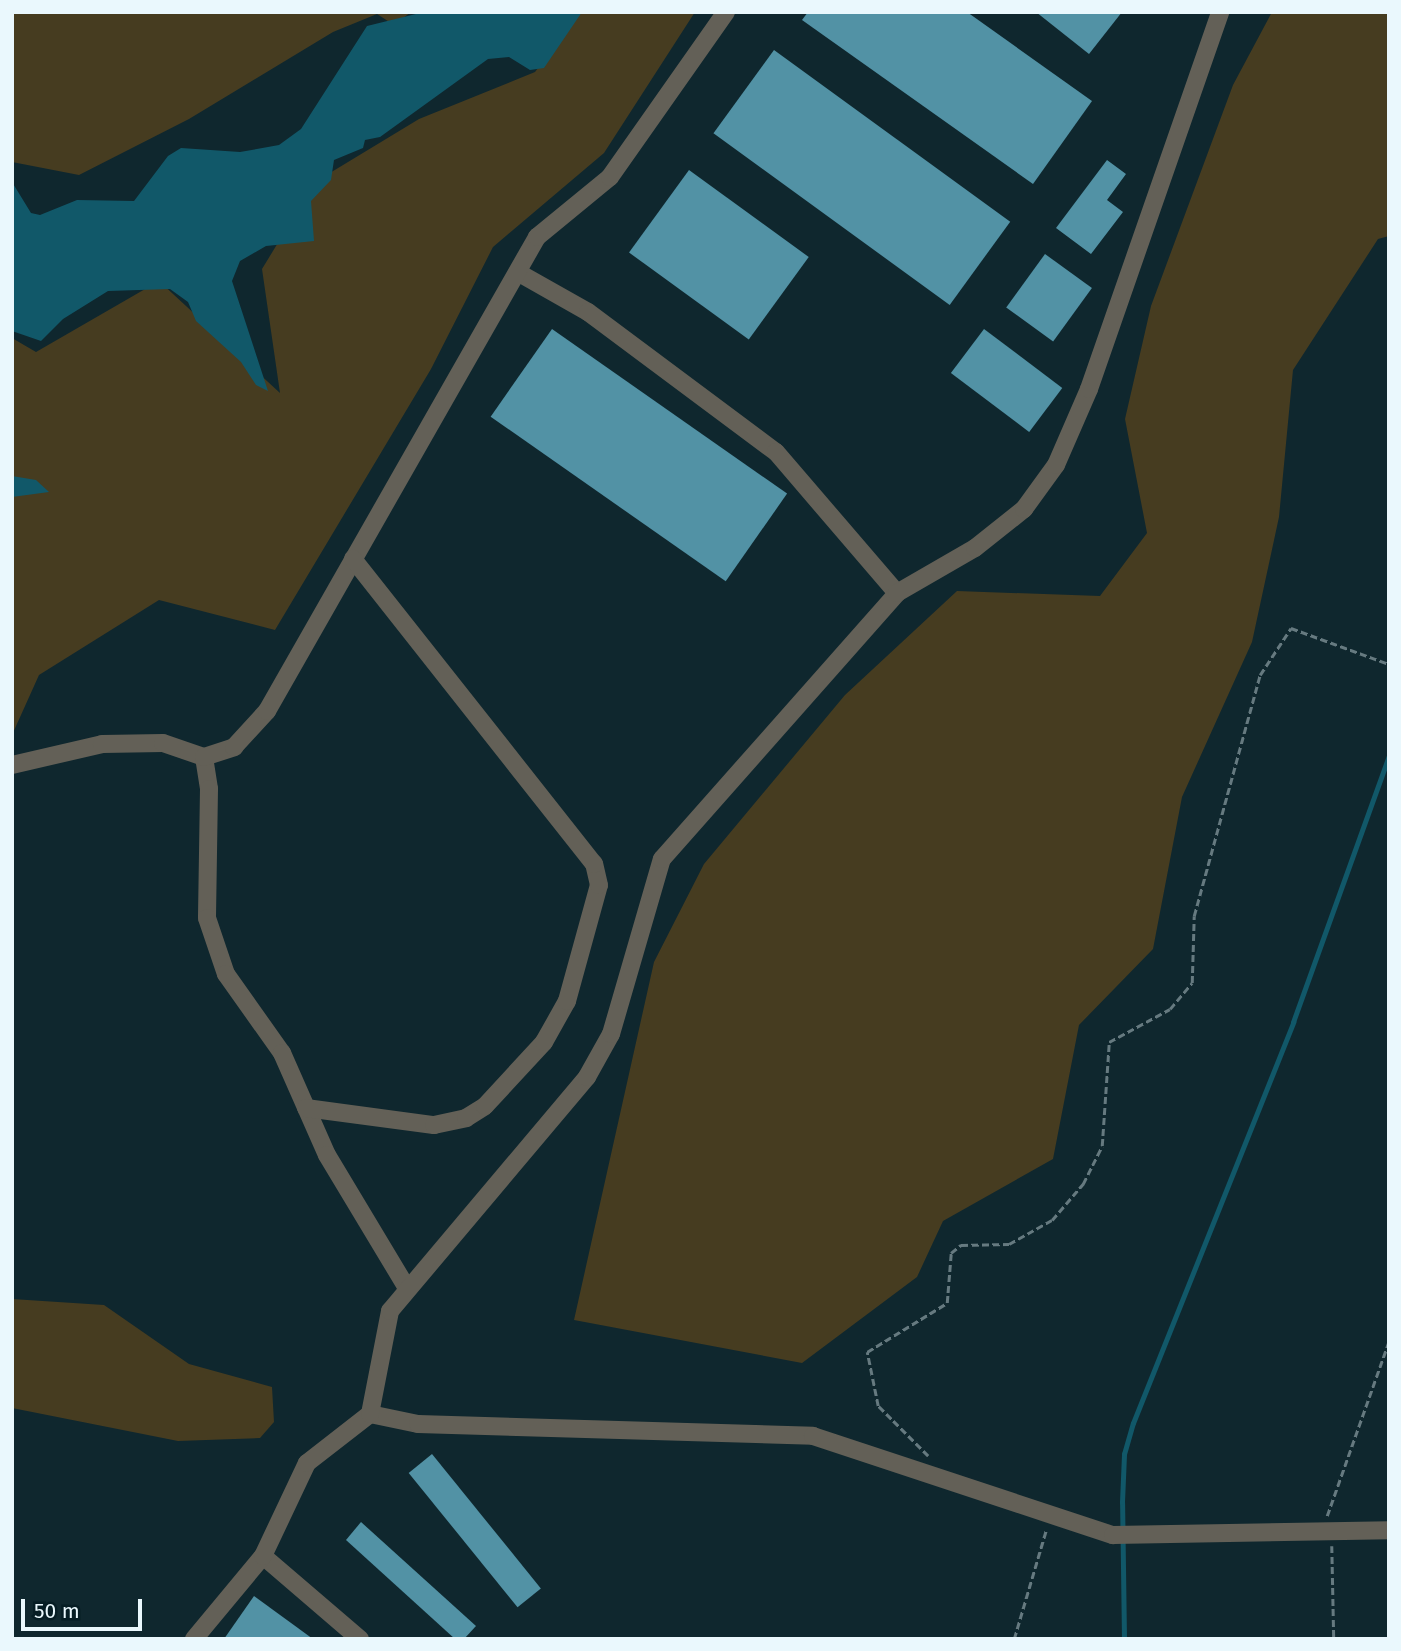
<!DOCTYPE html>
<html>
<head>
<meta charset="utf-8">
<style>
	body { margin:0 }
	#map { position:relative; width:1401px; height:1651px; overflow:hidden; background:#0f272e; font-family:"Fira Sans",sans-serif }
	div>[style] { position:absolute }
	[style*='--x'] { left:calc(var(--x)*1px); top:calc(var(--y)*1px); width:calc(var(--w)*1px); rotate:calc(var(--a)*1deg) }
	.green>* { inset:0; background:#463c20 }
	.water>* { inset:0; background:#115869 }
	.stream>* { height:5px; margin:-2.5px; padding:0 2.5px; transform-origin:2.5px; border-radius:2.5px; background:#115869 }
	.building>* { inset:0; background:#5292a5; transform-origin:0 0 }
	.path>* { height:2.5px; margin-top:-1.25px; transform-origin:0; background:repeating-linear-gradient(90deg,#667a80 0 7px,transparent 0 10.5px) }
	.minor>* { height:18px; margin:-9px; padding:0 9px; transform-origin:9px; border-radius:9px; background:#636057 }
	span { translate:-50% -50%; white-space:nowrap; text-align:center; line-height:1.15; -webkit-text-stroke:7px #061d24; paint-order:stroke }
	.frame { position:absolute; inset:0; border:14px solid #eaf8fd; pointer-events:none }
	.scale { position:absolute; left:21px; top:1599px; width:121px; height:32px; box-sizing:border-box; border:4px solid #eaf8fd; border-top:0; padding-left:9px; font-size:21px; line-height:24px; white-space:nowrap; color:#eaf8fd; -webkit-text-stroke:5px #061d24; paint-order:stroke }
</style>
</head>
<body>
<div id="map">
	<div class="green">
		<div style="clip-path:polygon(12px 12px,411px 12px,394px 25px,377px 14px,333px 32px,189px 119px,79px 175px,12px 162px)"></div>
		<div style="clip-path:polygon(580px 12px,695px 12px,604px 153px,493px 247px,431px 369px,275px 630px,159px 600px,39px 675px,12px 735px,12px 338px,36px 352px,159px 281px,280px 393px,262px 269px,315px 182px,419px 119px,535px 72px)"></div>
		<div style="clip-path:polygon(1272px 12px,1389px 12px,1389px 236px,1378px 239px,1293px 370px,1279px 517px,1252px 642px,1182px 797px,1153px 949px,1079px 1025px,1053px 1159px,943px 1221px,917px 1277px,802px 1363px,574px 1320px,654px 962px,704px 864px,845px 695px,957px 591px,1100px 596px,1147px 533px,1125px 419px,1151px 306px,1233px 85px)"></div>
		<div style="clip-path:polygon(12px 1299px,104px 1305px,189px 1364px,272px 1387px,274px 1422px,260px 1438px,178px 1441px,12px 1408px)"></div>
	</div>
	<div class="water">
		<div style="clip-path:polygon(424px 12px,582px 12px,544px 68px,530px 70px,509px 57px,488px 59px,380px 137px,365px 140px,363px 148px,334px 160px,331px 180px,311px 201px,314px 241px,266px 246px,240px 261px,232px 281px,268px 391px,256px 385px,241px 362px,196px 321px,188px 302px,170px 289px,108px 291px,63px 319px,41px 341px,12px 331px,12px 182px,31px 213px,40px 215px,77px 200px,134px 201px,168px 156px,181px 148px,240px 152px,279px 145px,301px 129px,367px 26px)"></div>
		<div style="clip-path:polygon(12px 476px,36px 480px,49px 492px,12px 497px)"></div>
	</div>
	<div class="stream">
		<div style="--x:1124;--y:1639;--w:137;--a:-90.8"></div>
		<div style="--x:1122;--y:1502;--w:48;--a:-87.6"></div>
		<div style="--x:1124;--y:1454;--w:32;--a:-74"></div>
		<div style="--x:1133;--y:1423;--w:432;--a:-68.2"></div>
		<div style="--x:1293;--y:1022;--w:284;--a:-70.2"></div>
	</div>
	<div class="building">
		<div style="clip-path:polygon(808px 12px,967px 12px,1092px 101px,1033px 184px,802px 20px)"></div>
		<div style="clip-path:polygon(1036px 12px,1122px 12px,1089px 54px)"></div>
		<div style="left:774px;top:50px;width:292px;height:103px;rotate:36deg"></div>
		<div style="clip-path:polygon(1107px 160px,1126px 174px,1107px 200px,1123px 212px,1091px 254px,1056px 228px)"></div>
		<div style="left:689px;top:170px;width:148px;height:102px;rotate:36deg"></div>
		<div style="left:1045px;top:254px;width:58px;height:66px;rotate:36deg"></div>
		<div style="left:552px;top:329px;width:287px;height:107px;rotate:35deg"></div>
		<div style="left:984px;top:329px;width:98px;height:55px;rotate:37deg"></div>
		<div style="left:432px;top:1454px;width:173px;height:30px;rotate:51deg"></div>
		<div style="clip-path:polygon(361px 1522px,476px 1626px,464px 1639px,455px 1639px,346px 1540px)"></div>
		<div style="clip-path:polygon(254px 1596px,313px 1639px,224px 1639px)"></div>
	</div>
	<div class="path">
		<div style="--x:928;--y:1456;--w:71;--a:-135"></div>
		<div style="--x:878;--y:1406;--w:55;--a:-101.5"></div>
		<div style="--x:867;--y:1352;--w:94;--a:-31.5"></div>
		<div style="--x:947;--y:1303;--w:50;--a:-85.4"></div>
		<div style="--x:951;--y:1253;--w:13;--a:-39"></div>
		<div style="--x:961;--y:1245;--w:48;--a:-1.2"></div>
		<div style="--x:1009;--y:1244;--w:49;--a:-29.2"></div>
		<div style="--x:1052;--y:1220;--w:48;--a:-49.3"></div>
		<div style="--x:1083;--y:1184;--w:42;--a:-63.4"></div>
		<div style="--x:1102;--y:1146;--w:104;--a:-86.1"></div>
		<div style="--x:1109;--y:1042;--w:69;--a:-28.4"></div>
		<div style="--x:1170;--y:1009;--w:34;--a:-50"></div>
		<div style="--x:1192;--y:983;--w:67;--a:-88.3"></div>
		<div style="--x:1194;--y:916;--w:250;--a:-74.7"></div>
		<div style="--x:1260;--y:675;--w:56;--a:-56.6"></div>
		<div style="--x:1291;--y:628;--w:104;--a:20.2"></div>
		<div style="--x:1327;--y:1516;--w:186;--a:-70.5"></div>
		<div style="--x:1332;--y:1546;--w:93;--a:88.8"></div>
		<div style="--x:1014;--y:1639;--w:114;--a:-73.6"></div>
	</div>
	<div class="minor">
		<div style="--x:519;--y:273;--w:79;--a:29.5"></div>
		<div style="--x:588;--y:312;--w:234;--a:36.7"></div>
		<div style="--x:776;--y:452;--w:186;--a:49.4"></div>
		<div style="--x:204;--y:757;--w:32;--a:81"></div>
		<div style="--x:209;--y:789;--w:129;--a:90.9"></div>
		<div style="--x:207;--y:918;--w:59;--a:71.3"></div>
		<div style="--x:226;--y:974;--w:97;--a:54.7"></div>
		<div style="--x:282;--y:1053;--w:111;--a:66.2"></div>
		<div style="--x:327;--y:1155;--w:155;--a:59"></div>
		<div style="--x:12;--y:765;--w:92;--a:-13.1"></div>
		<div style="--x:102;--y:744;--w:61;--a:-0.9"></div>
		<div style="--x:163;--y:743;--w:43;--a:18.9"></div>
		<div style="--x:204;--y:757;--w:32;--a:-18"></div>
		<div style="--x:234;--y:747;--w:49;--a:-47.5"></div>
		<div style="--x:267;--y:711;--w:546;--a:-60.33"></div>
		<div style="--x:537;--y:237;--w:94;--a:-39.4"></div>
		<div style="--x:610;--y:177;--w:202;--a:-54.9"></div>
		<div style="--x:306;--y:1108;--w:129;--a:7.6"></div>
		<div style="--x:434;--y:1125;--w:33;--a:-12"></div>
		<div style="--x:466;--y:1118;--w:22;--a:-32"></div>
		<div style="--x:485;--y:1106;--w:87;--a:-47.3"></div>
		<div style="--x:544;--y:1042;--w:47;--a:-60.7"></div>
		<div style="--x:567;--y:1001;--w:120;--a:-74.6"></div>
		<div style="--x:599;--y:885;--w:22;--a:-103"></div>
		<div style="--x:594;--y:864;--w:389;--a:-128.3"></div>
		<div style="--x:370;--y:1414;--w:49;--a:11.8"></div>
		<div style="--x:418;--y:1424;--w:395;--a:1.7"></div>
		<div style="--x:813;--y:1436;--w:316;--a:18.3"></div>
		<div style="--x:1113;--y:1535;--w:276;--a:-1"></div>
		<div style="--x:263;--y:1556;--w:128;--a:40.6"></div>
		<div style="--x:194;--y:1639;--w:108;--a:-50.3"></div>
		<div style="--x:263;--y:1556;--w:103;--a:-64.7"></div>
		<div style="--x:307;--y:1463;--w:80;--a:-37.9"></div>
		<div style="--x:370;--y:1414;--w:105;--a:-79"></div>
		<div style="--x:390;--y:1311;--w:306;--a:-49.9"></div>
		<div style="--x:587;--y:1077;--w:49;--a:-60.8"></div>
		<div style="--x:611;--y:1034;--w:182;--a:-73.8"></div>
		<div style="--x:662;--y:859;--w:355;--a:-48.5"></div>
		<div style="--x:897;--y:593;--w:90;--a:-30"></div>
		<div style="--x:975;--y:548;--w:63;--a:-38.5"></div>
		<div style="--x:1024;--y:509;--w:54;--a:-54"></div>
		<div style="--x:1056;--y:465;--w:83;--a:-66.5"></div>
		<div style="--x:1089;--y:389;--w:399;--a:-70.8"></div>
	</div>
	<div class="frame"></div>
	<div class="scale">50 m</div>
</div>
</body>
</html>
